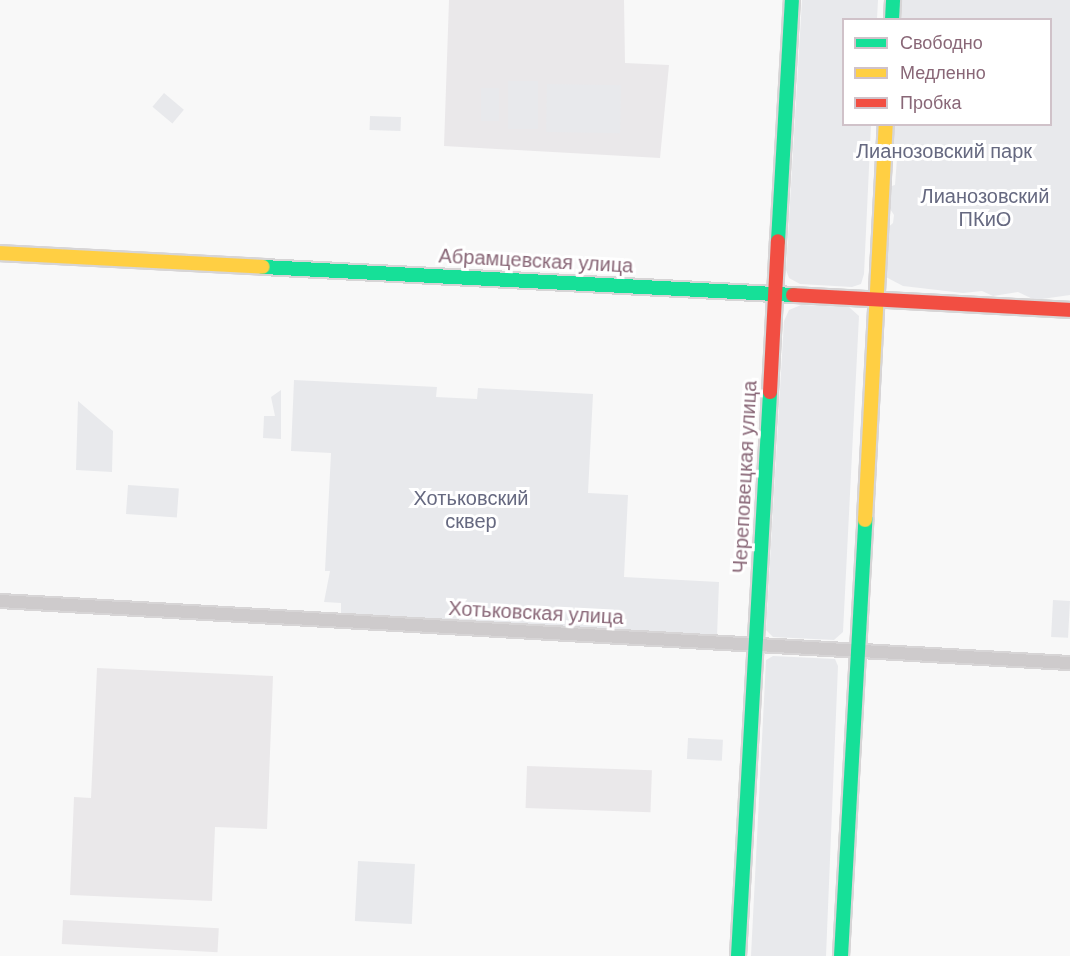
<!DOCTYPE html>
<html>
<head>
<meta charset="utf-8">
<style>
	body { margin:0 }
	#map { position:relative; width:1070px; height:956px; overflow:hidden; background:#f8f8f8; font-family:"DM Sans",sans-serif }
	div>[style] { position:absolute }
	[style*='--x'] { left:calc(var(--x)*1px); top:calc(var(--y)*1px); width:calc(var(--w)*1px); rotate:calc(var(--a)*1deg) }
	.built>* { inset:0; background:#eae8ea; transform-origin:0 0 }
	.green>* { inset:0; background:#e8e9ec; transform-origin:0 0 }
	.roads { filter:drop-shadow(2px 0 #d7d5d6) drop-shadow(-2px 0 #d7d5d6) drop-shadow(0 2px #d7d5d6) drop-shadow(0 -2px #d7d5d6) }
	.street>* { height:12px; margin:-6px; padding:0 6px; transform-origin:6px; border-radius:6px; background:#cecbcc }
	.fast>* { height:14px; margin:-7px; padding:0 7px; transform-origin:7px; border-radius:7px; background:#16e098 }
	.slow>* { height:14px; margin:-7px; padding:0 7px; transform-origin:7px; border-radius:7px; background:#ffcf43 }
	.jam>* { height:14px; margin:-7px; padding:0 7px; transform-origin:7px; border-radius:7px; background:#f24e42 }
	span { translate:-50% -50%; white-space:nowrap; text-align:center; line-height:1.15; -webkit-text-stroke:6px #fff; paint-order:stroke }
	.park-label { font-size:20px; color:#666980 }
	.street-label { font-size:20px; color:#896777 }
	.legend { position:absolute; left:842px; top:18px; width:210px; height:108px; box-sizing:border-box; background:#fff; border:2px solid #d0c2c9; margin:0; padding:8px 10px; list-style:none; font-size:18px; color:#896777 }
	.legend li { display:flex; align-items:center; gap:12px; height:30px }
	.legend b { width:30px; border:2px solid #d0c2c9 }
</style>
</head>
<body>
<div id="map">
	<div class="built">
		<div style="clip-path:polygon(449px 0,624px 0,625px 63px,669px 65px,660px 158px,444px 146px)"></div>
		<div style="clip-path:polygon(97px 668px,273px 676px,267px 829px,215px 827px,212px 901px,70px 895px,74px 797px,91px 798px)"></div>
		<div style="left:527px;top:766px;width:125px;height:42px;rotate:2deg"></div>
		<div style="left:63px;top:920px;width:156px;height:24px;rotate:3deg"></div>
	</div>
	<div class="green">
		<div style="clip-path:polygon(802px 0,878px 0,877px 19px,844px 20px,844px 124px,871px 125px,864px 274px,861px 284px,852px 287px,800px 284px,789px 278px,786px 270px)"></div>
		<div style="clip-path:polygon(891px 0,1070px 0,1070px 295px,1035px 300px,1018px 292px,993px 296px,982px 291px,963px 293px,903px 286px,882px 275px,885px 230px,893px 223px,894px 215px,885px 201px,888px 187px,895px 185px,897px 158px,889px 149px,889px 125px,1050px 124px,1050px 20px,893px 19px)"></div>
		<div style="left:508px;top:81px;width:30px;height:48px"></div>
		<div style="left:547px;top:84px;width:74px;height:48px;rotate:1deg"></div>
		<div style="left:481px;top:88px;width:18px;height:33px"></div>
		<div style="left:164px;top:93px;width:26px;height:18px;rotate:40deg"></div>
		<div style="left:370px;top:116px;width:31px;height:14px;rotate:2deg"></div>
		<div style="clip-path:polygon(801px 305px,849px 307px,859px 316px,843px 632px,834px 640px,773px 637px,766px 630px,784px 321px,789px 310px)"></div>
		<div style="clip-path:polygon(294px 380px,437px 387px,436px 397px,477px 399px,478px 388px,593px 394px,588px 493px,628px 495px,624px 577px,719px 582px,717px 637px,341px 615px,341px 603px,324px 602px,330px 571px,325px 571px,331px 453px,291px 451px)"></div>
		<div style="clip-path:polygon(281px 390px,281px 439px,263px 438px,264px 416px,275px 416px,271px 397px)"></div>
		<div style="clip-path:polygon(78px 401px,113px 431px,112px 472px,76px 470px)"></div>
		<div style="left:128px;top:485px;width:51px;height:29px;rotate:4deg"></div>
		<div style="left:1053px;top:600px;width:17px;height:37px;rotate:3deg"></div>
		<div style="clip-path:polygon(773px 656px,835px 659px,838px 666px,826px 956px,751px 956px,766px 660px)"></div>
		<div style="left:688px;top:738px;width:35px;height:21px;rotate:3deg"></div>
		<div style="left:358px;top:861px;width:57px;height:60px;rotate:3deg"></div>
	</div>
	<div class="roads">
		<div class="street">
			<div style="--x:0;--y:601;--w:1072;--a:3.32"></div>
		</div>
		<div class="fast">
			<div style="--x:892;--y:20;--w:20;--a:-87"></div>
			<div style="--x:778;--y:241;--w:241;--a:-86.7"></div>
			<div style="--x:263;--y:267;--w:531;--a:3.02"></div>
			<div style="--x:738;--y:956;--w:565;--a:-86.75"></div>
			<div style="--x:841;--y:956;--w:437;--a:-86.8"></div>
		</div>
		<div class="slow">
			<div style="--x:0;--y:253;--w:263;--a:3"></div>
			<div style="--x:865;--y:520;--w:397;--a:-87"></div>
		</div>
		<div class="jam">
			<div style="--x:793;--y:295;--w:277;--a:3.1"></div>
			<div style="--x:770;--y:392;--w:151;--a:-87"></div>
		</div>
	</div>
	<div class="park-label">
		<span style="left:944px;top:151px">Лианозовский парк</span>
		<span style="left:985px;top:208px">Лианозовский<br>ПКиО</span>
		<span style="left:471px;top:510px">Хотьковский<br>сквер</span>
	</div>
	<div class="street-label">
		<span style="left:536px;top:261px;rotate:3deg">Абрамцевская улица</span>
		<span style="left:745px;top:477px;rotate:-87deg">Череповецкая улица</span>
		<span style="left:536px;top:613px;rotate:3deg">Хотьковская улица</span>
	</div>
	<ul class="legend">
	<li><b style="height:8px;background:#16e098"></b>Свободно</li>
	<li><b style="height:8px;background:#ffcf43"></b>Медленно</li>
	<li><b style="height:8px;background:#f24e42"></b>Пробка</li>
	</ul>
</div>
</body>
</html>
